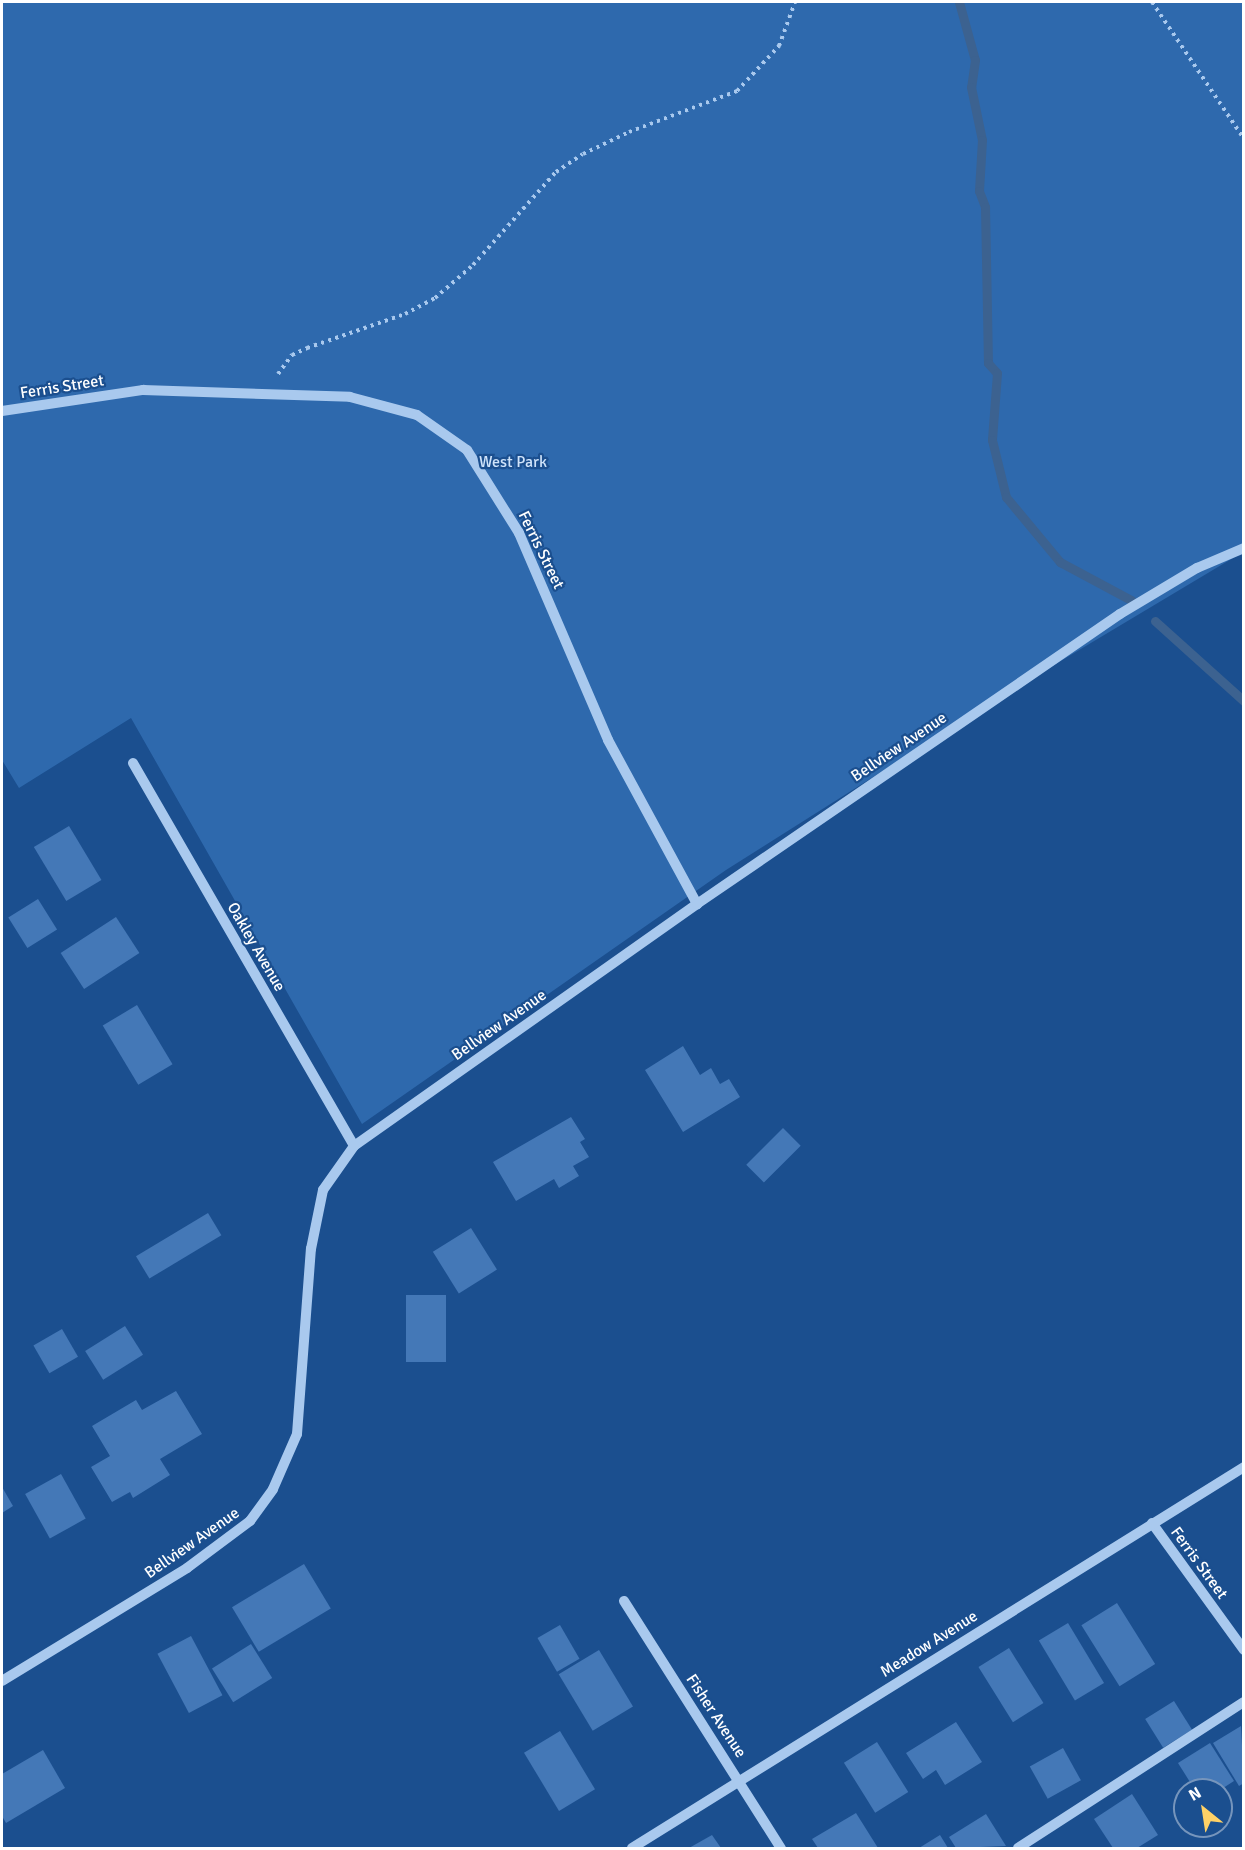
<!DOCTYPE html>
<html>
<head>
<meta charset="utf-8">
<style>
	body { margin:0 }
	#map { position:relative; width:1245px; height:1850px; overflow:hidden; background:#1b4f8f; font-family:Signika,sans-serif }
	div>[style] { position:absolute }
	[style*='--x'] { left:calc(var(--x)*1px); top:calc(var(--y)*1px); width:calc(var(--w)*1px); rotate:calc(var(--a)*1deg) }
	.green>* { inset:0; background:#2e69ad }
	.stream>* { height:9px; margin:-4.5px; padding:0 4.5px; transform-origin:4.5px; border-radius:4.5px; background:#3c6290 }
	.building>* { inset:0; background:#4478b7; transform-origin:0 0 }
	.path>* { height:4px; margin-top:-2px; transform-origin:0; background:repeating-linear-gradient(90deg,#a9c9ee 0 3px,transparent 0 7.5px) }
	.minor>* { height:10px; margin:-5px; padding:0 5px; transform-origin:5px; border-radius:5px; background:#a9c9ee }
	span { translate:-50% -50%; white-space:nowrap; text-align:center; line-height:1.15; -webkit-text-stroke:4.5px #1b4f8f; paint-order:stroke }
	.street-label { font-size:16px; color:#fff }
	.park-label { font-size:16px; color:#cfe3fa }
	.frame { position:absolute; inset:0; border:3px solid #fff; pointer-events:none }
	.north { position:absolute; left:1173px; top:1778px; width:60px; height:60px; box-sizing:border-box; background:#1b4f8f; border:2px solid #7695bc; border-radius:50%; rotate:330deg; font-size:16px; font-weight:700; line-height:24px; text-align:center; color:#fff }
	.north::after { content:''; display:block; margin:auto; width:21px; height:27px; background:#ffd166; clip-path:polygon(50% 0,100% 100%,50% 72%,0 100%) }
</style>
</head>
<body>
<div id="map">
	<div class="green">
		<div style="clip-path:polygon(2px 2px,1243px 2px,1243px 552px,987px 705px,726px 870px,362px 1124px,131px 718px,19px 788px,2px 760px)"></div>
	</div>
	<div class="stream">
		<div style="--x:959;--y:2;--w:60;--a:74.6"></div>
		<div style="--x:975;--y:60;--w:27;--a:98"></div>
		<div style="--x:971;--y:87;--w:54;--a:78.3"></div>
		<div style="--x:982;--y:140;--w:51;--a:93.4"></div>
		<div style="--x:979;--y:191;--w:17;--a:69"></div>
		<div style="--x:985;--y:207;--w:156;--a:88.9"></div>
		<div style="--x:988;--y:363;--w:13;--a:48"></div>
		<div style="--x:997;--y:373;--w:67;--a:94.3"></div>
		<div style="--x:992;--y:440;--w:59;--a:76.2"></div>
		<div style="--x:1006;--y:497;--w:85;--a:50.3"></div>
		<div style="--x:1060;--y:562;--w:81;--a:28.2"></div>
		<div style="--x:1155;--y:621;--w:120;--a:42"></div>
	</div>
	<div class="building">
		<div style="left:69px;top:826px;width:63px;height:41px;rotate:59deg"></div>
		<div style="left:38px;top:899px;width:36px;height:35px;rotate:58deg"></div>
		<div style="left:116px;top:917px;width:43px;height:66px;rotate:57deg"></div>
		<div style="left:137px;top:1005px;width:69px;height:40px;rotate:59deg"></div>
		<div style="clip-path:polygon(683px 1046px,700px 1075px,711px 1068px,720px 1084px,729px 1079px,740px 1097px,683px 1132px,645px 1070px)"></div>
		<div style="clip-path:polygon(571px 1117px,585px 1139px,580px 1142px,589px 1157px,573px 1166px,579px 1176px,559px 1188px,554px 1179px,516px 1201px,493px 1162px)"></div>
		<div style="left:783px;top:1128px;width:25px;height:52px;rotate:45deg"></div>
		<div style="left:208px;top:1213px;width:26px;height:84px;rotate:59deg"></div>
		<div style="left:471px;top:1228px;width:49px;height:45px;rotate:58deg"></div>
		<div style="left:406px;top:1295px;width:40px;height:67px"></div>
		<div style="left:125px;top:1326px;width:34px;height:47px;rotate:58deg"></div>
		<div style="left:62px;top:1329px;width:32px;height:33px;rotate:60deg"></div>
		<div style="clip-path:polygon(176px 1391px,202px 1434px,160px 1459px,170px 1475px,133px 1498px,130px 1492px,112px 1502px,91px 1467px,110px 1456px,92px 1426px,136px 1400px,142px 1410px)"></div>
		<div style="left:61px;top:1474px;width:51px;height:41px;rotate:61deg"></div>
		<div style="clip-path:polygon(2px 1487px,13px 1506px,2px 1513px)"></div>
		<div style="left:304px;top:1564px;width:52px;height:84px;rotate:59deg"></div>
		<div style="left:1117px;top:1603px;width:72px;height:42px;rotate:58deg"></div>
		<div style="left:1068px;top:1623px;width:70px;height:34px;rotate:59deg"></div>
		<div style="left:560px;top:1625px;width:39px;height:26px;rotate:60deg"></div>
		<div style="left:191px;top:1636px;width:67px;height:38px;rotate:62deg"></div>
		<div style="left:251px;top:1644px;width:40px;height:46px;rotate:58deg"></div>
		<div style="left:1009px;top:1648px;width:65px;height:36px;rotate:58deg"></div>
		<div style="left:599px;top:1650px;width:66px;height:47px;rotate:59deg"></div>
		<div style="left:1174px;top:1701px;width:34px;height:34px;rotate:58deg"></div>
		<div style="clip-path:polygon(956px 1722px,982px 1762px,945px 1785px,936px 1770px,923px 1779px,906px 1753px)"></div>
		<div style="clip-path:polygon(1241px 1726px,1244px 1783px,1239px 1786px,1213px 1743px)"></div>
		<div style="left:560px;top:1731px;width:68px;height:42px;rotate:59deg"></div>
		<div style="left:877px;top:1742px;width:59px;height:39px;rotate:58deg"></div>
		<div style="clip-path:polygon(1210px 1743px,1234px 1781px,1220px 1790px,1195px 1790px,1178px 1763px)"></div>
		<div style="left:1063px;top:1748px;width:37px;height:38px;rotate:61deg"></div>
		<div style="clip-path:polygon(43px 1750px,65px 1788px,6px 1823px,2px 1816px,2px 1774px)"></div>
		<div style="clip-path:polygon(1132px 1794px,1158px 1835px,1137px 1848px,1113px 1848px,1094px 1819px)"></div>
		<div style="clip-path:polygon(856px 1813px,878px 1848px,818px 1848px,812px 1839px)"></div>
		<div style="clip-path:polygon(986px 1814px,1006px 1846px,956px 1848px,949px 1837px)"></div>
		<div style="clip-path:polygon(712px 1835px,721px 1848px,689px 1848px)"></div>
		<div style="clip-path:polygon(940px 1835px,948px 1848px,919px 1848px)"></div>
	</div>
	<div class="path">
		<div style="--x:1152;--y:2;--w:165;--a:56.1"></div>
		<div style="--x:278;--y:374;--w:24;--a:-54"></div>
		<div style="--x:292;--y:355;--w:17;--a:-25"></div>
		<div style="--x:307;--y:348;--w:104;--a:-19.1"></div>
		<div style="--x:405;--y:314;--w:34;--a:-28"></div>
		<div style="--x:435;--y:298;--w:50;--a:-41"></div>
		<div style="--x:473;--y:265;--w:125;--a:-48.3"></div>
		<div style="--x:556;--y:172;--w:32;--a:-34"></div>
		<div style="--x:583;--y:154;--w:51;--a:-25.6"></div>
		<div style="--x:629;--y:132;--w:116;--a:-20.8"></div>
		<div style="--x:737;--y:91;--w:62;--a:-47"></div>
		<div style="--x:779;--y:46;--w:47;--a:-70"></div>
	</div>
	<div class="minor">
		<div style="--x:2;--y:411;--w:143;--a:-8.5"></div>
		<div style="--x:143;--y:390;--w:207;--a:1.9"></div>
		<div style="--x:350;--y:397;--w:69;--a:15"></div>
		<div style="--x:417;--y:415;--w:61;--a:35"></div>
		<div style="--x:467;--y:450;--w:98;--a:57.9"></div>
		<div style="--x:519;--y:533;--w:225;--a:66.7"></div>
		<div style="--x:608;--y:740;--w:187;--a:61.5"></div>
		<div style="--x:133;--y:763;--w:442;--a:60"></div>
		<div style="--x:1152;--y:1523;--w:157;--a:54.1"></div>
		<div style="--x:624;--y:1601;--w:293;--a:57.6"></div>
		<div style="--x:2;--y:1681;--w:217;--a:-31.4"></div>
		<div style="--x:187;--y:1568;--w:79;--a:-36.7"></div>
		<div style="--x:250;--y:1521;--w:39;--a:-54"></div>
		<div style="--x:273;--y:1489;--w:60;--a:-66.4"></div>
		<div style="--x:297;--y:1434;--w:186;--a:-85.7"></div>
		<div style="--x:311;--y:1249;--w:60;--a:-78.5"></div>
		<div style="--x:323;--y:1190;--w:54;--a:-54.8"></div>
		<div style="--x:354;--y:1146;--w:420;--a:-35.2"></div>
		<div style="--x:697;--y:904;--w:513;--a:-34.43"></div>
		<div style="--x:1120;--y:614;--w:90;--a:-30.9"></div>
		<div style="--x:1197;--y:568;--w:51;--a:-23.1"></div>
		<div style="--x:632;--y:1848;--w:721;--a:-31.9"></div>
		<div style="--x:1018;--y:1848;--w:269;--a:-32.9"></div>
	</div>
	<div class="street-label">
		<span style="left:62px;top:387px;rotate:-9deg">Ferris Street</span>
		<span style="left:541px;top:550px;rotate:64deg">Ferris Street</span>
		<span style="left:899px;top:747px;rotate:-34deg">Bellview Avenue</span>
		<span style="left:256px;top:947px;rotate:60deg">Oakley Avenue</span>
		<span style="left:499px;top:1025px;rotate:-35deg">Bellview Avenue</span>
		<span style="left:192px;top:1543px;rotate:-35deg">Bellview Avenue</span>
		<span style="left:1199px;top:1563px;rotate:54deg">Ferris Street</span>
		<span style="left:929px;top:1644px;rotate:-32deg">Meadow Avenue</span>
		<span style="left:716px;top:1716px;rotate:57deg">Fisher Avenue</span>
	</div>
	<div class="park-label">
		<span style="left:513px;top:462px">West Park</span>
	</div>
	<div class="frame"></div>
	<div class="north">N</div>
</div>
</body>
</html>
